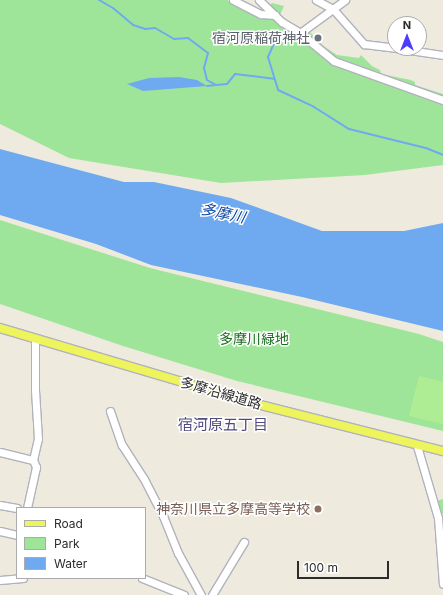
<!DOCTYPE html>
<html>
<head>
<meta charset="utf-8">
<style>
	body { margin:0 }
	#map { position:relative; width:443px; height:595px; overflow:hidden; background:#eeebde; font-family:Inter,"Noto Sans JP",sans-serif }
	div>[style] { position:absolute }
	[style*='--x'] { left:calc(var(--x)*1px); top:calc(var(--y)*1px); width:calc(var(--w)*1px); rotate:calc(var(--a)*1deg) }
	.green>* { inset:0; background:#9ee599 }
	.pitch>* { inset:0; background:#afed95 }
	.water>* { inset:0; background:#6faaf1 }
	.stream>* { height:2px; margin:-1px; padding:0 1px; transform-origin:1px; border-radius:1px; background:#6faaf1 }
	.roads { filter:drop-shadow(1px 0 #b2b2bf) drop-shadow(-1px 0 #b2b2bf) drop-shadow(0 1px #b2b2bf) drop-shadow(0 -1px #b2b2bf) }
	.minor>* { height:7px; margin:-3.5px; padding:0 3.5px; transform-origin:3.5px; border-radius:3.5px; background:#fff }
	.major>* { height:8px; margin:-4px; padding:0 4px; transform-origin:4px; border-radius:4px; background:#edf45c }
	.dots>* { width:11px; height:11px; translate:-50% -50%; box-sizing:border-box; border:2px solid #fff; border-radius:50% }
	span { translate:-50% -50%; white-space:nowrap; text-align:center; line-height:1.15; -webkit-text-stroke:3px #fff; paint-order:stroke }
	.worship-label { font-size:14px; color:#5b616d }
	.right { translate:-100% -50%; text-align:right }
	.park-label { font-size:14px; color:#196b1f }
	.street-label { font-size:14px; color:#2c2c2c }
	.education-label { font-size:14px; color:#785e54 }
	.water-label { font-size:15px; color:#0a43a1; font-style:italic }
	.neighbourhood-label { font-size:15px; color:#504a7e }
	.legend { position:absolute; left:16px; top:507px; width:130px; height:72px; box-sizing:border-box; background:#fff; border:1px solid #ababab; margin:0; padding:5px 7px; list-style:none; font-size:12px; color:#2c2c2c }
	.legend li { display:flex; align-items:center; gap:8px; height:20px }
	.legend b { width:20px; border:1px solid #ababab }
	.north { position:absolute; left:387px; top:16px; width:40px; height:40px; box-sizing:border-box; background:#fff; border:1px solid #ababab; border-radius:50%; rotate:0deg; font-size:11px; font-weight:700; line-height:16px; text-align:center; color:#2c2c2c }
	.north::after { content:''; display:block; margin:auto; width:14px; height:18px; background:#4d3bfe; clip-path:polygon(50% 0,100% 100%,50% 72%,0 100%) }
	.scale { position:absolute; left:297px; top:561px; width:92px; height:18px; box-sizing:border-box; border:2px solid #2c2c2c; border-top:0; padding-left:5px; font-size:12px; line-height:14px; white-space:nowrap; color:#2c2c2c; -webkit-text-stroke:3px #fff; paint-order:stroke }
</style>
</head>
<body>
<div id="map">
	<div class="green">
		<div style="clip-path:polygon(0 0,227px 0,260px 16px,274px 17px,285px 31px,296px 36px,301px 37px,331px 62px,365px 77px,443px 101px,443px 165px,365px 175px,221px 183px,69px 158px,0 124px)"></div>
		<div style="clip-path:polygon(272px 3px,284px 6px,280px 15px,270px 5px)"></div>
		<div style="clip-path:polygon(308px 30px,315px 37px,318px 37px,318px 41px,325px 47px,337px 55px,359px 58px,361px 55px,372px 66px,380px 70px,381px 74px,411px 80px,415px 82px,415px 85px,443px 94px,443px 97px,339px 61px,304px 33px)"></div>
		<div style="clip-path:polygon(0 220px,150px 268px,419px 334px,443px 342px,443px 431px,237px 381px,123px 346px,0 304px)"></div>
		<div style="clip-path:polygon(443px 499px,443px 514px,442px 514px,439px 512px,436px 501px)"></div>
	</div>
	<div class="pitch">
		<div style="clip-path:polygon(419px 376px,443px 382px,443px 424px,409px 416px)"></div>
	</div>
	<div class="water">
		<div style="clip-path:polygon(179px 77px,197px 80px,207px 86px,143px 91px,127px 84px,149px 78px)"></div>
		<div style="clip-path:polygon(0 149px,124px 182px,154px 182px,231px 198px,322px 231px,404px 231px,443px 223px,443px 331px,302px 297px,151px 265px,96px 244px,0 215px)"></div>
	</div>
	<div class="stream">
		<div style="--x:99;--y:0;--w:16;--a:30"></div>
		<div style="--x:113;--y:8;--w:26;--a:40"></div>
		<div style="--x:133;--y:25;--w:13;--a:18"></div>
		<div style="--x:145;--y:29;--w:10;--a:-6"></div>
		<div style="--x:155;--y:28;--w:22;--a:30"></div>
		<div style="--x:174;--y:39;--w:14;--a:-4"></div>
		<div style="--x:188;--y:38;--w:25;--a:37"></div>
		<div style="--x:208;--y:53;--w:16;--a:105"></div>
		<div style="--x:204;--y:68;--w:12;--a:76"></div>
		<div style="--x:207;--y:80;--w:10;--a:29"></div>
		<div style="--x:216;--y:85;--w:11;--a:-5"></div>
		<div style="--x:227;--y:84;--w:13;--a:-51"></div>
		<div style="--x:235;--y:74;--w:39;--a:7"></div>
		<div style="--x:276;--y:39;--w:20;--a:114"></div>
		<div style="--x:268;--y:57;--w:34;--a:73"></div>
		<div style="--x:278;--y:90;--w:40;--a:25"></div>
		<div style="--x:314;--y:107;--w:41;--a:32.2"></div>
		<div style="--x:349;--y:129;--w:79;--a:13.9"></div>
		<div style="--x:426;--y:148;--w:18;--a:22"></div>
		<div style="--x:207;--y:86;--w:9;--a:-6"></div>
	</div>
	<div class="roads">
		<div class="minor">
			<div style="--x:233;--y:0;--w:31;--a:27"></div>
			<div style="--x:261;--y:14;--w:14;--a:4"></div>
			<div style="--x:259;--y:0;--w:32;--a:44"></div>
			<div style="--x:282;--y:22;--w:21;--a:31"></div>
			<div style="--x:300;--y:33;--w:44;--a:39.5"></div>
			<div style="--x:334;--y:61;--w:116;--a:19.7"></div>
			<div style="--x:316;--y:0;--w:19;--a:28"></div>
			<div style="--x:333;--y:9;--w:47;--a:48.5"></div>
			<div style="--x:364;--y:44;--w:31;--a:7"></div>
			<div style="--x:300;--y:33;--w:56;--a:-36.3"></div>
			<div style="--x:396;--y:48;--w:48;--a:8.5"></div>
			<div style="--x:110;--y:411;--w:36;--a:71"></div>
			<div style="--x:122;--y:445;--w:40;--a:57.1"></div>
			<div style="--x:144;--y:479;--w:42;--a:62.8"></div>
			<div style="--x:163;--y:516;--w:40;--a:68"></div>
			<div style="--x:178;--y:553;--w:48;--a:61.3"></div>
			<div style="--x:417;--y:446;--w:75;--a:73.7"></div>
			<div style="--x:438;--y:518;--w:66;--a:85.7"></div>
			<div style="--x:0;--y:452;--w:34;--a:14"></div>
			<div style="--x:0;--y:505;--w:17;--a:10"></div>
			<div style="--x:27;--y:508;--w:42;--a:-77.6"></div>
			<div style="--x:36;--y:467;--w:8;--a:-113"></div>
			<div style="--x:33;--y:460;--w:22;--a:-77"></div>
			<div style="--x:38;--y:439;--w:49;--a:-93.5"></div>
			<div style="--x:35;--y:390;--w:50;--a:-90"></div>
			<div style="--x:0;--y:531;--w:17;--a:13"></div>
			<div style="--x:142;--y:578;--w:45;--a:22"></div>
			<div style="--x:0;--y:580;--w:23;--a:-5"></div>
			<div style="--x:212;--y:595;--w:62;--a:-58.9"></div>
		</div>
		<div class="major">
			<div style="--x:0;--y:328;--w:268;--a:16.5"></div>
			<div style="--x:257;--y:404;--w:192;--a:14.2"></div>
		</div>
	</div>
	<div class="dots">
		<div style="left:318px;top:38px;background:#6b7280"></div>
		<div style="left:318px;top:509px;background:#8d6e63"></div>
	</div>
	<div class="worship-label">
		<span class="right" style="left:310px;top:38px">宿河原稲荷神社</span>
	</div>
	<div class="park-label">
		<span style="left:254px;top:339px">多摩川緑地</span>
	</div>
	<div class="street-label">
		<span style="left:221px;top:393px;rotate:16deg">多摩沿線道路</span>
	</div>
	<div class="education-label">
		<span class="right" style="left:310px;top:509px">神奈川県立多摩高等学校</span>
	</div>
	<div class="water-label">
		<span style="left:223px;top:213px;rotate:12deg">多摩川</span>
	</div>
	<div class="neighbourhood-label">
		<span style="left:223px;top:425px">宿河原五丁目</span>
	</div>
	<ul class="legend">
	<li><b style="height:5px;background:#edf45c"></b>Road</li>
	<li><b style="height:11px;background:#9ee599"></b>Park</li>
	<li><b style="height:11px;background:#6faaf1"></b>Water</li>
	</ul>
	<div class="north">N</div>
	<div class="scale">100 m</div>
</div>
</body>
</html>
